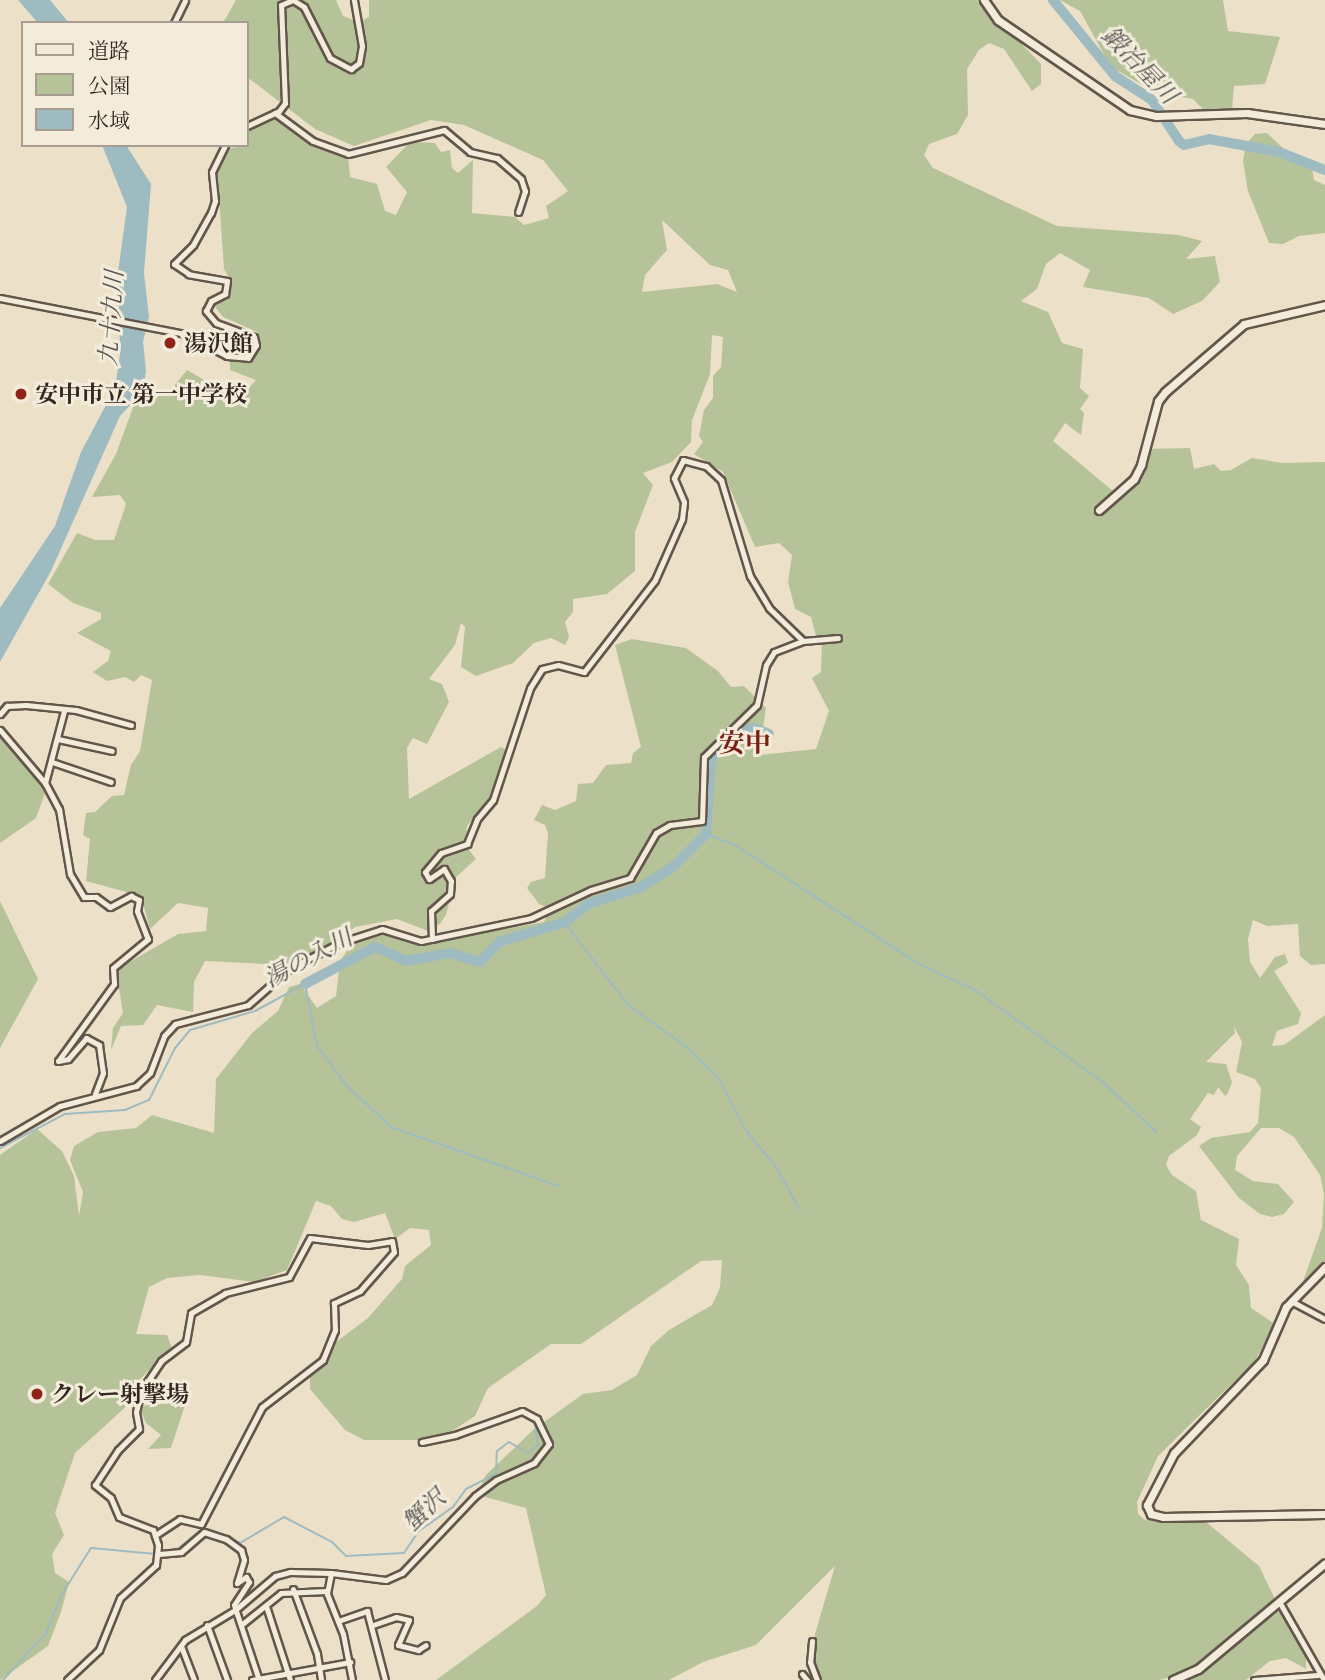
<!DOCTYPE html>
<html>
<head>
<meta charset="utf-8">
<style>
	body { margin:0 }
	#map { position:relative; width:1325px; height:1680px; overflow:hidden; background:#ece1c8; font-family:"Gentium Book Plus","Noto Serif JP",serif }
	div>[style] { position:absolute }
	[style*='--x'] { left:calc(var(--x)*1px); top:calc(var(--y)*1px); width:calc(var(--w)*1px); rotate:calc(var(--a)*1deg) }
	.green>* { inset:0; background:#b6c398 }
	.water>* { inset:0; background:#9ebbc1 }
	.stream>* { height:2px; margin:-1px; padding:0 1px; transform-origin:1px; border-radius:1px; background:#9ebbc1 }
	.river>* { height:10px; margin:-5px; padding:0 5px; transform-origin:5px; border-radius:5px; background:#9ebbc1 }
	.roads { filter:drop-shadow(2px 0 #63564b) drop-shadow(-2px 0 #63564b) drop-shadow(0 2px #63564b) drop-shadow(0 -2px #63564b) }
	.street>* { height:5px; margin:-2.5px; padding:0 2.5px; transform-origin:2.5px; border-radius:2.5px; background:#f3ecdb }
	.secondary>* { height:7px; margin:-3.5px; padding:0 3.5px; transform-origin:3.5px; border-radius:3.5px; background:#f3ecdb }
	.dots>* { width:19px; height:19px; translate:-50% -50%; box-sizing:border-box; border:4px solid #f3ecdb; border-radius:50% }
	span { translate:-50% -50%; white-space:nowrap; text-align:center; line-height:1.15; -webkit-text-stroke:6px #f3ecdb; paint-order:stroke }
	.poi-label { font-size:23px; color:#352721; font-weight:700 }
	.left { translate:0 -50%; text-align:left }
	.water-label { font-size:24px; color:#545351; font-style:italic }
	.quarter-label { font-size:26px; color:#7a1f14; font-weight:700 }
	.legend { position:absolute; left:21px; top:21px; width:228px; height:126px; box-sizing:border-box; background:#f3ecdb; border:2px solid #a79d91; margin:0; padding:9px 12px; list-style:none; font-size:21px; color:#352721 }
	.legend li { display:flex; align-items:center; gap:14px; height:35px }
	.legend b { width:35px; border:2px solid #a79d91 }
</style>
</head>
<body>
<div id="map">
	<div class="green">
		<div style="clip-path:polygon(evenodd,236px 0,336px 0,343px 16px,359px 22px,369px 17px,369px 0,979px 0,1041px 64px,1041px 84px,1032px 91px,1004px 49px,989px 43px,979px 50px,967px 69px,968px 115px,957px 134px,929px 144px,924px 155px,933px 168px,1057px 226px,1179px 235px,1202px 241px,1186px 259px,1215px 256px,1220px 282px,1202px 301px,1173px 314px,1149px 298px,1083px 287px,1090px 270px,1060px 253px,1046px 264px,1037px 289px,1021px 301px,1048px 312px,1062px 343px,1083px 349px,1080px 388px,1089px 396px,1080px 409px,1084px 413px,1081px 435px,1065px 423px,1053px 441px,1113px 491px,1140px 472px,1139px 450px,1144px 449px,1190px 448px,1194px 469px,1214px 464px,1221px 471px,1231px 470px,1252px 458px,1282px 463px,1325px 462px,1325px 964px,1311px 965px,1300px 956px,1298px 924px,1267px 926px,1253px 920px,1248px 939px,1250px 962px,1260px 978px,1275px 957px,1285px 954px,1288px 963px,1274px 971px,1301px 1013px,1298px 1024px,1277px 1031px,1272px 1046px,1284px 1045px,1325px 1015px,1325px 1261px,1302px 1284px,1322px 1228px,1324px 1195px,1320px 1175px,1294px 1137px,1279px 1128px,1261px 1128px,1237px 1156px,1235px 1170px,1253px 1181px,1278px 1184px,1294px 1202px,1284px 1214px,1272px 1217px,1260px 1214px,1239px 1198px,1199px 1146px,1211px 1138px,1250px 1132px,1258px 1123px,1261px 1088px,1255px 1079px,1236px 1072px,1242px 1042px,1234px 1026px,1235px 1033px,1206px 1062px,1226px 1064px,1232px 1082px,1228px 1093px,1225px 1096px,1218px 1087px,1214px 1095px,1208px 1093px,1190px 1119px,1201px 1127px,1197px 1135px,1169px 1156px,1166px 1165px,1172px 1175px,1196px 1191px,1201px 1220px,1239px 1239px,1236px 1265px,1249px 1285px,1251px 1308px,1275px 1324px,1255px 1361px,1158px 1456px,1137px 1502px,1138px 1514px,1145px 1520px,1206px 1522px,1259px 1566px,1276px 1601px,1210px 1657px,1181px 1674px,1160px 1680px,820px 1680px,813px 1659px,815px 1634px,835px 1566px,756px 1645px,703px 1662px,669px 1680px,436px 1680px,537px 1606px,546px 1595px,526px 1508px,485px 1497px,481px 1486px,486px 1475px,533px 1430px,583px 1394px,612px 1390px,637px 1375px,651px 1346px,669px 1330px,712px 1305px,720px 1288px,722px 1260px,701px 1261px,581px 1344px,551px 1344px,488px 1388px,475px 1416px,439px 1440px,364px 1440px,345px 1430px,310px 1389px,310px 1375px,320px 1354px,368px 1318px,402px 1279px,405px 1266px,431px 1245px,429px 1230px,410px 1228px,395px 1239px,385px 1213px,354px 1222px,342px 1219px,331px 1206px,316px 1201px,287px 1270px,254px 1282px,200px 1275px,167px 1278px,149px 1287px,136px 1334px,167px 1335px,172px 1348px,138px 1381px,129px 1404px,75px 1453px,55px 1513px,64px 1535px,52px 1554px,55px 1573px,69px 1582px,61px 1612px,48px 1646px,0 1680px,0 1155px,37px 1129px,62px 1151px,74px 1176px,79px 1216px,83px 1192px,70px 1160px,74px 1146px,98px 1132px,136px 1128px,152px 1115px,214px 1133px,216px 1079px,252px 1033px,278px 1011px,289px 987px,300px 984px,317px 1008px,336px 996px,340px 961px,353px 942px,370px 934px,396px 932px,426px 943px,544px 922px,550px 909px,539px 904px,527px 888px,531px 882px,545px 878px,548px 833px,545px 825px,534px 820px,542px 805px,555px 810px,576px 801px,578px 784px,593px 783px,606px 765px,631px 763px,633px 753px,641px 747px,615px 645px,632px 639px,686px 648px,718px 671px,731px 687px,744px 686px,766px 708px,759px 755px,816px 749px,829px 711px,812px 678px,821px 672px,822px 640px,816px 636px,811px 617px,795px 609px,788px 582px,792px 555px,779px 543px,755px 547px,723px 472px,694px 454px,703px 442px,699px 436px,704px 410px,713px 398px,713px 376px,721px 367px,723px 337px,712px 335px,710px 374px,692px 420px,691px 442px,672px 462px,643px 473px,653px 485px,635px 532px,635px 571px,607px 594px,573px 599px,573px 612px,565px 622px,569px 637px,565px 645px,551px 638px,534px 643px,513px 663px,476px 676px,461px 667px,465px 627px,461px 623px,455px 645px,429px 679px,442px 684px,449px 702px,427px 744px,413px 738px,407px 748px,409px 799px,501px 747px,509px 752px,498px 786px,467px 826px,466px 846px,476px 859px,455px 878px,446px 915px,440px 924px,428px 931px,397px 919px,355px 927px,317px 958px,283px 965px,205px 961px,194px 982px,193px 1012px,157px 1005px,143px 1025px,121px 1026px,111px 1050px,113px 1028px,123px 1013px,116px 970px,178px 934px,206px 931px,208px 908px,178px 903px,150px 929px,141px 896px,86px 881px,90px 839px,83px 835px,86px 813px,95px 812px,112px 796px,124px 795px,131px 765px,140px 751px,152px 680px,141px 675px,134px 682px,125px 677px,107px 681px,93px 672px,108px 661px,111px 651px,77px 633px,101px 619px,101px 613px,73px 603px,48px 584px,77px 533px,95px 540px,114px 540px,126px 504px,120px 495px,92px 497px,116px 454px,135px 402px,170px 391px,187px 370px,220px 389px,249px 388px,256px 380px,230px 370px,230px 359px,247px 361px,255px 355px,260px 343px,257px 332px,223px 317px,212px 303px,227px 294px,232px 283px,224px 269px,217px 169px,226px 149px,247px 145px,247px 128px,272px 116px,281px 118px,348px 156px,350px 177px,377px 184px,385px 211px,396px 215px,407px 192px,386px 167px,410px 142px,435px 143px,441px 152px,450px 150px,452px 168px,458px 173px,473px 160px,472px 213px,515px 217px,524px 225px,549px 218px,546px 206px,568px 191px,543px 160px,464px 125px,431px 120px,354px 146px,315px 129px,247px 77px,247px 23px,223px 23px,236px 0,662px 220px,710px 265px,728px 270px,737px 292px,717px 284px,642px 292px,645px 275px,667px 250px,662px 220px)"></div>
		<div style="clip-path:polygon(1060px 0,1223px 0,1228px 31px,1280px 37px,1265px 84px,1234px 86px,1232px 110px,1205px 111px,1193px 99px,1157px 93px,1111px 67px,1080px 11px)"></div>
		<div style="clip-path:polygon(1267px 133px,1289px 154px,1311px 161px,1314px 180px,1325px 185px,1325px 233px,1299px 236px,1283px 244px,1269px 243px,1248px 191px,1243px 161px,1246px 144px,1255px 134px)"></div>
		<div style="clip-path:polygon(0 733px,46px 791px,36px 818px,0 843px)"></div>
		<div style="clip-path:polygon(0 886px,0 901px,38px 979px,0 1048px)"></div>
		<div style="clip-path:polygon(186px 1402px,171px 1448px,148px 1449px,161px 1435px,146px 1423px,139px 1406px)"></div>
		<div style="clip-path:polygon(1281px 1610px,1306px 1654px,1306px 1669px,1286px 1658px,1270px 1661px,1246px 1680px,1185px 1680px)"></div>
	</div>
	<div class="water">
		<div style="clip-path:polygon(18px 0,50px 0,69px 23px,38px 23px)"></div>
		<div style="clip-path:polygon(102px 145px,126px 145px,151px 184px,144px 273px,149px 317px,143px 342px,146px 371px,142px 393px,120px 416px,51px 571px,0 662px,0 608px,55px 526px,81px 452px,115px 388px,120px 354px,118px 272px,127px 207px)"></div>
	</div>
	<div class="stream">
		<div style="--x:706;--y:834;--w:31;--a:21"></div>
		<div style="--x:735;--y:845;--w:219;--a:32.9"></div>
		<div style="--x:919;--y:964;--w:62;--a:24.9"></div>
		<div style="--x:975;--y:990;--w:159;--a:35.8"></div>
		<div style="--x:1104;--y:1083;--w:73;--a:43.3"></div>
		<div style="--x:564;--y:922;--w:106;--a:52.3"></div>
		<div style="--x:629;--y:1006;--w:66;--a:35.1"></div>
		<div style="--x:683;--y:1044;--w:47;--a:43.3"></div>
		<div style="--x:717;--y:1076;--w:64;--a:61.8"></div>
		<div style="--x:747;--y:1132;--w:45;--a:50.4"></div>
		<div style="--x:776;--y:1167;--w:49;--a:60.8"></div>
		<div style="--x:0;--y:1148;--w:73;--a:-27.6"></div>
		<div style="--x:65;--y:1114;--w:60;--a:-3.8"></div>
		<div style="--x:125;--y:1110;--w:26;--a:-23"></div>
		<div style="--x:149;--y:1100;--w:58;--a:-63.4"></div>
		<div style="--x:175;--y:1048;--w:23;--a:-50"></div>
		<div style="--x:190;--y:1030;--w:68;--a:-16.3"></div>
		<div style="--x:255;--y:1011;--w:57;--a:-28.4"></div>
		<div style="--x:305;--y:984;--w:63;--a:79"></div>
		<div style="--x:317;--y:1046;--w:49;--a:53.4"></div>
		<div style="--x:346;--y:1085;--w:62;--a:43"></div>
		<div style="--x:391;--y:1127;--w:178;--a:19.4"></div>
		<div style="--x:212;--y:1531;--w:10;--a:24"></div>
		<div style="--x:229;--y:1538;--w:12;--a:24"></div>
		<div style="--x:240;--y:1543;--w:51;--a:-30.6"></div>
		<div style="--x:284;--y:1517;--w:54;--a:27.5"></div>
		<div style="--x:332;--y:1542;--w:20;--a:45"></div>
		<div style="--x:346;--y:1556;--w:58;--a:-3"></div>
		<div style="--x:404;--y:1553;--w:27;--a:-56"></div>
		<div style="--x:419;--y:1531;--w:42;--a:-35.2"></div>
		<div style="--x:453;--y:1507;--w:22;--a:-54"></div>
		<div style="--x:466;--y:1489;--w:34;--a:-27"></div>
		<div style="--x:496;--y:1474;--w:23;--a:-88"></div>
		<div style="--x:497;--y:1451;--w:15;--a:-37"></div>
		<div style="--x:509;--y:1442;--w:22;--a:30"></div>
		<div style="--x:528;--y:1453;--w:13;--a:-39"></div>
		<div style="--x:538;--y:1445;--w:21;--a:-98"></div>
		<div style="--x:175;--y:1551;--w:33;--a:-39"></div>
		<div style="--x:3;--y:1680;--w:64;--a:-47.5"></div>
		<div style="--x:46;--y:1633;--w:42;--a:-67.7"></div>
		<div style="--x:62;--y:1594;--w:54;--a:-57.8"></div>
		<div style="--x:91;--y:1548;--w:65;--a:5.3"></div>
	</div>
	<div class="river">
		<div style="--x:1053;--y:0;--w:98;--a:50.8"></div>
		<div style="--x:1115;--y:76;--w:44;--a:33"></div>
		<div style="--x:1152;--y:100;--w:49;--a:56.6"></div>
		<div style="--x:1179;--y:141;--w:6;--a:39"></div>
		<div style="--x:1184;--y:145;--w:26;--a:-13"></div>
		<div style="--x:1209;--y:139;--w:71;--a:10.5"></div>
		<div style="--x:1279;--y:152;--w:49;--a:21.4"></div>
		<div style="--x:305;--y:984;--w:79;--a:-27.9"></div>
		<div style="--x:375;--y:947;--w:34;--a:24"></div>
		<div style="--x:406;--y:961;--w:45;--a:-10.3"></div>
		<div style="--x:450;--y:953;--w:31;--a:17"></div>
		<div style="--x:480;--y:962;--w:28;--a:-46"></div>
		<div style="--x:499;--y:942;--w:69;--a:-16.9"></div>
		<div style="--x:565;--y:922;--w:29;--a:-38"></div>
		<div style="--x:588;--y:904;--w:56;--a:-17.8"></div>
		<div style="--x:641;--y:887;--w:38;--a:-32"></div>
		<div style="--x:673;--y:867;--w:47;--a:-45"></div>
		<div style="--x:706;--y:834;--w:75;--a:-86.2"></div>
		<div style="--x:711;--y:759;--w:27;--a:-62"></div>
		<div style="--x:724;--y:735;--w:31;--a:-13"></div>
		<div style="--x:754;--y:728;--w:16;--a:22"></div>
	</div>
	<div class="roads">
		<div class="street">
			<div style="--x:174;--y:23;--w:25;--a:-64"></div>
			<div style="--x:275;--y:113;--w:47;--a:36.4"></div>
			<div style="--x:313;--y:141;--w:37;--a:20"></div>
			<div style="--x:348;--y:154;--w:99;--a:-14"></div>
			<div style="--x:444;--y:130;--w:34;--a:40"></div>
			<div style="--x:470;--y:152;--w:28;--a:13"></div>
			<div style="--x:497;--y:158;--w:32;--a:41"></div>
			<div style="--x:521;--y:179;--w:13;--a:72"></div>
			<div style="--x:525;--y:191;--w:22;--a:108"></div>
			<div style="--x:247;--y:126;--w:35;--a:-25"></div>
			<div style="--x:279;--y:111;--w:10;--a:-53"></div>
			<div style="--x:285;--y:103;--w:98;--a:-92.3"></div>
			<div style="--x:281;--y:5;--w:13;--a:-23"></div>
			<div style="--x:293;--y:0;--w:13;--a:32"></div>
			<div style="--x:304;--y:7;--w:57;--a:63"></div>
			<div style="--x:330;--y:58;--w:24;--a:28"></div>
			<div style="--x:351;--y:69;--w:10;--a:-37"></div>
			<div style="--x:359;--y:63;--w:17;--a:-80"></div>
			<div style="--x:362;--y:46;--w:47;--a:-99.9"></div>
			<div style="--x:0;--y:298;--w:188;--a:11"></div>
			<div style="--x:185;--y:334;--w:47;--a:27.6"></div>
			<div style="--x:227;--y:356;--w:21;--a:5"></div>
			<div style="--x:248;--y:358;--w:15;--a:-58"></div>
			<div style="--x:256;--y:345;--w:8;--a:-104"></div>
			<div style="--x:254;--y:337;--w:40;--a:-159.8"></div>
			<div style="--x:216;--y:323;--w:16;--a:-130"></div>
			<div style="--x:206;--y:311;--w:11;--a:-63"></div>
			<div style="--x:211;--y:301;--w:16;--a:-27"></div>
			<div style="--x:225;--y:294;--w:13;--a:-81"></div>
			<div style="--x:227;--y:281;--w:39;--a:-170"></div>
			<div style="--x:189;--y:274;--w:18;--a:-146"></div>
			<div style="--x:174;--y:264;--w:27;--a:-45"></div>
			<div style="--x:193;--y:245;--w:37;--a:-61"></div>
			<div style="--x:211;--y:213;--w:13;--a:-72"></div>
			<div style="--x:215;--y:201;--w:29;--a:-96"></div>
			<div style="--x:212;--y:172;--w:30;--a:-64"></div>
			<div style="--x:0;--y:714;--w:11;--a:-49"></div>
			<div style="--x:7;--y:706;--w:19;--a:-3"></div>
			<div style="--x:26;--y:705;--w:50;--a:5.7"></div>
			<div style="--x:76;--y:710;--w:57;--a:15.3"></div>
			<div style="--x:0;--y:730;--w:70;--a:49.7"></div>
			<div style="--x:45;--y:783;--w:30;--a:62"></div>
			<div style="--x:59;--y:809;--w:66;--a:80.4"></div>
			<div style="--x:70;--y:874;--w:27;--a:59"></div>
			<div style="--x:84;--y:897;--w:12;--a:0"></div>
			<div style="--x:96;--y:897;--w:17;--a:36"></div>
			<div style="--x:110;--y:907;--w:24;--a:-28"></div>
			<div style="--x:131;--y:896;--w:9;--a:27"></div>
			<div style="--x:139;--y:900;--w:11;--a:100"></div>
			<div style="--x:137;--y:911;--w:30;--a:69"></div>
			<div style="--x:148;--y:939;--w:45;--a:140.4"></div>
			<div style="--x:113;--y:968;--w:16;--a:86"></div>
			<div style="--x:114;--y:984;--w:95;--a:126"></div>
			<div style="--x:58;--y:1061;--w:10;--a:-11"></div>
			<div style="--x:68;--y:1059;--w:28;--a:-49"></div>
			<div style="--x:86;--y:1038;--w:15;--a:28"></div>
			<div style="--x:99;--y:1045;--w:28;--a:82"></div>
			<div style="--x:103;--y:1073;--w:22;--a:111"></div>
			<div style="--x:58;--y:739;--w:55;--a:12.5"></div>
			<div style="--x:52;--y:762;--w:62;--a:18.7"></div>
			<div style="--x:45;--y:783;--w:74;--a:-75.2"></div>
			<div style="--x:432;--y:939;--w:28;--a:-92"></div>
			<div style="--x:431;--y:911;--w:25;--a:-42"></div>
			<div style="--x:450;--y:894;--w:13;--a:-86"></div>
			<div style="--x:451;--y:881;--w:14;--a:-120"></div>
			<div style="--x:444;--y:869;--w:18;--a:146"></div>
			<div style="--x:429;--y:879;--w:8;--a:-120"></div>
			<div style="--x:425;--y:872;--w:25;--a:-50"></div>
			<div style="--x:441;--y:853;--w:28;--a:-19"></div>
			<div style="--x:467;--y:844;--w:27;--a:-68"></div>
			<div style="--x:477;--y:819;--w:25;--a:-50"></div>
			<div style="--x:493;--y:800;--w:118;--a:-71.7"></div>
			<div style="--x:530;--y:688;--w:22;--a:-58"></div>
			<div style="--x:542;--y:669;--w:16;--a:-14"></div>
			<div style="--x:558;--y:665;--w:27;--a:15"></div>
			<div style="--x:584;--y:672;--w:116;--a:-52.3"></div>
			<div style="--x:655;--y:580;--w:67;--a:-66.1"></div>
			<div style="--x:682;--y:519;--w:17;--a:-83"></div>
			<div style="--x:684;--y:502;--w:26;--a:-113"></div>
			<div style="--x:674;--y:478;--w:20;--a:-63"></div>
			<div style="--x:683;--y:460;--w:24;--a:15"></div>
			<div style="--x:706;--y:466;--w:21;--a:43"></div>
			<div style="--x:721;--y:480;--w:100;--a:73.2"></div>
			<div style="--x:750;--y:576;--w:37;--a:59"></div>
			<div style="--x:769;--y:608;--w:47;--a:44.1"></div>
			<div style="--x:0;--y:1141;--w:69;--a:-30.3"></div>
			<div style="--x:60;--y:1106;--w:79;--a:-14.7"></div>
			<div style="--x:136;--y:1086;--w:19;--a:-43"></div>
			<div style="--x:150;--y:1073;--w:40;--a:-69"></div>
			<div style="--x:164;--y:1036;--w:16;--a:-47"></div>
			<div style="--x:175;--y:1024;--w:75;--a:-14.6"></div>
			<div style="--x:248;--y:1005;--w:55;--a:-41.3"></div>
			<div style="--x:289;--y:969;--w:56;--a:-27.5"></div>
			<div style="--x:339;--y:943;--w:45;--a:-18"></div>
			<div style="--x:382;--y:929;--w:41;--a:17.1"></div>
			<div style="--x:421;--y:941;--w:112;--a:-11.8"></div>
			<div style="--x:531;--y:918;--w:66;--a:-25"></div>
			<div style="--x:591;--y:890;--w:41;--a:-17.1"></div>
			<div style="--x:630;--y:878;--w:52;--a:-60"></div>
			<div style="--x:656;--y:833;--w:16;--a:-30"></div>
			<div style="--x:670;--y:825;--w:32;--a:-7"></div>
			<div style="--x:702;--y:821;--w:64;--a:-88.2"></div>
			<div style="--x:704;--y:757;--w:74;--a:-44.5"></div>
			<div style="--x:757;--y:705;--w:41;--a:-77.3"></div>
			<div style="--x:766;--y:665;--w:15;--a:-58"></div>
			<div style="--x:774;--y:652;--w:31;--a:-21"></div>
			<div style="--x:803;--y:641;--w:35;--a:-5"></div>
			<div style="--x:1291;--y:1301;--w:38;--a:28"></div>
			<div style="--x:159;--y:1554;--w:22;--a:-5"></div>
			<div style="--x:181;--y:1552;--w:30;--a:-41"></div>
			<div style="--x:204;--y:1532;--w:23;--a:18"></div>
			<div style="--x:226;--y:1539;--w:19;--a:36"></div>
			<div style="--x:241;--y:1550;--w:10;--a:73"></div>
			<div style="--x:244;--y:1560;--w:24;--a:107"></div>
			<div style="--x:237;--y:1583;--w:11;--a:-34"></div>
			<div style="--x:246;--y:1577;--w:6;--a:59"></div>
			<div style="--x:249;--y:1582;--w:27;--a:123"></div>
			<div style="--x:234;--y:1605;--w:79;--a:71.6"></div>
			<div style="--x:331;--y:1573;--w:21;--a:101"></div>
			<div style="--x:327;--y:1594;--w:43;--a:68.2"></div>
			<div style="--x:343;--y:1634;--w:47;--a:78.9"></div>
			<div style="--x:293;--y:1589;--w:69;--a:69.7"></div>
			<div style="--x:317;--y:1654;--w:26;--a:81"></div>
			<div style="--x:1281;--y:1605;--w:86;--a:60.2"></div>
			<div style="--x:266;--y:1606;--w:78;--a:72"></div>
			<div style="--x:338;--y:1621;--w:31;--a:-19"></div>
			<div style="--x:367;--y:1611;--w:71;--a:75.4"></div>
			<div style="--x:207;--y:1625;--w:59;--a:70"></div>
			<div style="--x:241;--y:1625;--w:51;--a:-38.7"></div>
			<div style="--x:281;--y:1593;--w:46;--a:-2.5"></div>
			<div style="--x:373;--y:1625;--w:24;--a:-19"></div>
			<div style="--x:396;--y:1617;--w:13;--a:13"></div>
			<div style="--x:409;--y:1620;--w:27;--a:114"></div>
			<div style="--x:398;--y:1645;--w:21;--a:14"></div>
			<div style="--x:418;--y:1650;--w:9;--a:-32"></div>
			<div style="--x:812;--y:1641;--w:21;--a:95"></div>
			<div style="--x:810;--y:1662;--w:19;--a:69"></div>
			<div style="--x:181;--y:1646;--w:36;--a:69"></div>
			<div style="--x:802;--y:1674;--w:8;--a:50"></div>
			<div style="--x:67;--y:1680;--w:44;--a:-43.2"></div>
			<div style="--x:99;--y:1650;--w:56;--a:-68"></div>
			<div style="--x:120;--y:1598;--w:49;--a:-42.5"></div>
			<div style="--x:156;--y:1565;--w:20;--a:-84"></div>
			<div style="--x:158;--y:1545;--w:16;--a:-108"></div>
			<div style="--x:153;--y:1530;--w:36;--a:-159"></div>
			<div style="--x:119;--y:1517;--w:21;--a:-113"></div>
			<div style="--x:111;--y:1498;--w:21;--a:-141"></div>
			<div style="--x:95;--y:1485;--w:42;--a:-56.7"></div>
			<div style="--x:118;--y:1450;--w:30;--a:-45"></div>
			<div style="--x:139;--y:1429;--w:17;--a:-100"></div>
			<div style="--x:136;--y:1412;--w:22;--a:-77"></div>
			<div style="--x:141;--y:1391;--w:36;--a:-56"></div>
			<div style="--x:161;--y:1361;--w:31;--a:-37"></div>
			<div style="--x:186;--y:1342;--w:29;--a:-80"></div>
			<div style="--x:191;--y:1313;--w:39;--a:-30"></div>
			<div style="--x:225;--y:1293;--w:66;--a:-14"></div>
			<div style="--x:289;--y:1277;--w:44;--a:-61.7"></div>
			<div style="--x:310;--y:1238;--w:58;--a:6.9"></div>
			<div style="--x:368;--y:1245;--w:24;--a:-9"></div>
			<div style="--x:392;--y:1241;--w:11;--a:80"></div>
			<div style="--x:394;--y:1252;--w:52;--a:131.1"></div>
			<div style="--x:360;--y:1291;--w:29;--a:155"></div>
			<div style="--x:334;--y:1303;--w:27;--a:88"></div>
			<div style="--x:335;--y:1330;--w:32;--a:112"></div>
			<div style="--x:323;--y:1360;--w:77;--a:142.4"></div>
			<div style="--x:262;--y:1407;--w:132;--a:117.5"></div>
			<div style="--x:201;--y:1524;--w:22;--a:-167"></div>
			<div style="--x:180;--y:1519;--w:30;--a:147"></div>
			<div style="--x:155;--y:1680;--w:50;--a:-53.1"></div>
			<div style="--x:185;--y:1640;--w:58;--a:-31"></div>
			<div style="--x:235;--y:1610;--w:52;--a:-40.4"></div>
			<div style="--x:275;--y:1576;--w:16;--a:-15"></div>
			<div style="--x:290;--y:1572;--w:41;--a:1.4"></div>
			<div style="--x:331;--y:1573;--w:55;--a:7.3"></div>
			<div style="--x:386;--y:1580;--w:17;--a:-24"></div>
			<div style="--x:402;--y:1573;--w:106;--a:-46.5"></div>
			<div style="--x:475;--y:1496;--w:26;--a:-37"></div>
			<div style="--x:496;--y:1480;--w:42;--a:-24.1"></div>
			<div style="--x:534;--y:1463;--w:24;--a:-52"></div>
			<div style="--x:549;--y:1444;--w:28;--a:-116"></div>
			<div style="--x:537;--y:1419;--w:17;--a:-152"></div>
			<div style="--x:522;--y:1411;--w:71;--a:160.3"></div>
			<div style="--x:455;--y:1435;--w:34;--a:168"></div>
			<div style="--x:252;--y:1680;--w:100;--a:-10.4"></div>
			<div style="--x:1254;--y:1680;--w:64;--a:-4.5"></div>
		</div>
		<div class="secondary">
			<div style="--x:984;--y:0;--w:24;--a:55"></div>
			<div style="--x:998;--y:20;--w:160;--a:34.3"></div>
			<div style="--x:1130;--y:110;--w:27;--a:13"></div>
			<div style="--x:1156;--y:116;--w:91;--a:-1.9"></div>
			<div style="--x:1247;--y:113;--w:79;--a:8"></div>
			<div style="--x:1099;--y:510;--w:47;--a:-41.5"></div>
			<div style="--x:1134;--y:479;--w:16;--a:-63"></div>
			<div style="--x:1141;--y:465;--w:66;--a:-75.1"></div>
			<div style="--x:1158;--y:401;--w:11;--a:-52"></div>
			<div style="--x:1165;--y:392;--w:104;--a:-40.7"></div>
			<div style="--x:1244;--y:324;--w:83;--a:-13.2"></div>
			<div style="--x:1325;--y:1267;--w:56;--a:134.3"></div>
			<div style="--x:1286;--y:1307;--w:58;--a:113.5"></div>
			<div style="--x:1263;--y:1360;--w:129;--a:133.7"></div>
			<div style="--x:1174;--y:1453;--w:59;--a:117.4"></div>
			<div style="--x:1147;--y:1505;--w:10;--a:66"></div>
			<div style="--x:1151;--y:1514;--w:12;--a:14"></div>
			<div style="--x:1163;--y:1517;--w:162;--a:-1.1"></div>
			<div style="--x:1173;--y:1680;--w:27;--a:-24"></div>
			<div style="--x:1198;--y:1669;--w:165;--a:-39.8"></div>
		</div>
	</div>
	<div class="dots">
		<div style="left:170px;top:343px;background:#8f2418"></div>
		<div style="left:21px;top:394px;background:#8f2418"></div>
		<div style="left:37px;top:1394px;background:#8f2418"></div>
	</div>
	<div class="poi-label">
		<span class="left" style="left:184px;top:343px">湯沢館</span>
		<span class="left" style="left:35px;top:394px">安中市立 第一中学校</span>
		<span class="left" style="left:51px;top:1394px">クレー射撃場</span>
	</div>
	<div class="water-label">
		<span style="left:1140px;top:65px;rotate:46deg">鍛冶屋川</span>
		<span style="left:111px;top:318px;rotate:-86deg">九十九川</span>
		<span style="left:308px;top:958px;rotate:-28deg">湯の入川</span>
		<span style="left:424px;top:1510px;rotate:-43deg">蟹沢</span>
	</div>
	<div class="quarter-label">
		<span style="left:745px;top:743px">安中</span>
	</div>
	<ul class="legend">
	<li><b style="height:9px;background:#f3ecdb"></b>道路</li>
	<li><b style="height:19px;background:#b6c398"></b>公園</li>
	<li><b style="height:19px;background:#9ebbc1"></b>水域</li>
	</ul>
</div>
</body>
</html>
